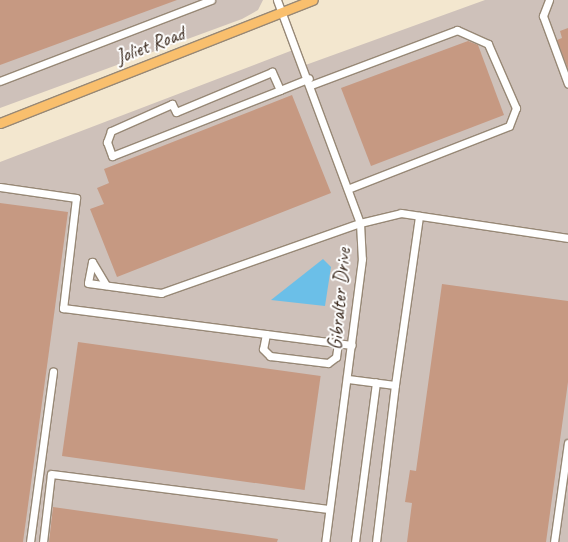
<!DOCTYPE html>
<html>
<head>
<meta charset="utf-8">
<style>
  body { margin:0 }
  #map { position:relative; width:568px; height:542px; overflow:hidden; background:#f3e7cf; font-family:Caveat,sans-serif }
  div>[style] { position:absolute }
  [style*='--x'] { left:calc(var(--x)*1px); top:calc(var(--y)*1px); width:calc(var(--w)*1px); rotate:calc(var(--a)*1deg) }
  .industrial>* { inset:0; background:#cec1ba }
  .water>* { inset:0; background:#6bbfe8 }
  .building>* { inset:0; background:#c69982; transform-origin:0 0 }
  .roads { filter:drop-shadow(1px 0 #978876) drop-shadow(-1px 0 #978876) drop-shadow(0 1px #978876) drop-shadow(0 -1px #978876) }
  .minor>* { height:7px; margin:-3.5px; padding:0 3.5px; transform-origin:3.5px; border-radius:3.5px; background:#fff }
  .major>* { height:9px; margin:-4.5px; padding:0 4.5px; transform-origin:4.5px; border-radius:4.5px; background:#f9bf6d }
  span { translate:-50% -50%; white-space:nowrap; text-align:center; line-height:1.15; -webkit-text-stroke:4px #fff; paint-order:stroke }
  .street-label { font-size:20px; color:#3b2a1e }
</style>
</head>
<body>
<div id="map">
  <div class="industrial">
    <i style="clip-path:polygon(0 0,263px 0,258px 10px,242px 19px,0 108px)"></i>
    <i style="clip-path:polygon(485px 0,568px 0,568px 542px,0 542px,0 162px,293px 50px,300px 67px)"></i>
  </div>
  <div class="water">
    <i style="clip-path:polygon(323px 259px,331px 267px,325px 306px,271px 300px)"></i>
  </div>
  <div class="building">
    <i style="clip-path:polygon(0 0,177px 0,0 65px)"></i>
    <i style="clip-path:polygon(568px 28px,568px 69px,557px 40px,562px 38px,560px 31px)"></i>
    <i style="clip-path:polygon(468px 41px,478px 45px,504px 115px,371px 166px,341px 88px)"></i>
    <i style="clip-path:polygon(292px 95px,331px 193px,117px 277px,90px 209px,104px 204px,97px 188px,109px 183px,104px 169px)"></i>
    <i style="clip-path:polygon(0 203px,68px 212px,23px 542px,0 542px)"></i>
    <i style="clip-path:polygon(442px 284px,568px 301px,568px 382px,546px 542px,407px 542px,412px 503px,405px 502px,410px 470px,416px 471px)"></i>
    <i style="left:78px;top:342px;width:245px;height:115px;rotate:8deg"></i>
    <i style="clip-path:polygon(53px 507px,278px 539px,277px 542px,49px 542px)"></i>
  </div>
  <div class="roads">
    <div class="minor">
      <i style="--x:277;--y:0;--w:238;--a:69.6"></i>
      <i style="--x:360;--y:223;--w:36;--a:87"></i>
      <i style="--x:362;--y:259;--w:285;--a:97.4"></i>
      <i style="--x:549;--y:0;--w:17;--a:111"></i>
      <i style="--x:543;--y:16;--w:72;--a:69.8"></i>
      <i style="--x:0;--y:81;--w:226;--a:-21"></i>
      <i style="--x:311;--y:85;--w:156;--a:-20.6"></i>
      <i style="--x:457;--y:30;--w:34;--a:24"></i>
      <i style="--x:488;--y:44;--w:70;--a:66.4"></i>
      <i style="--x:516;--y:108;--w:19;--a:111"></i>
      <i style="--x:509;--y:126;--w:171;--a:158.7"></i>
      <i style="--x:280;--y:90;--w:20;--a:-114"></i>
      <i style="--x:272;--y:72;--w:104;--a:157.4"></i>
      <i style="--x:176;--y:112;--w:9;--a:-117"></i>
      <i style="--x:172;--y:104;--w:67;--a:156.1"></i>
      <i style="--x:111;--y:131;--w:12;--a:110"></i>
      <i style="--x:107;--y:142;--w:15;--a:70"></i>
      <i style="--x:112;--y:156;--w:180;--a:-21.4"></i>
      <i style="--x:280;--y:90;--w:31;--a:-22"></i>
      <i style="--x:0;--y:187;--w:77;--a:8.2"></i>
      <i style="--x:76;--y:198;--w:111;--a:96.7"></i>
      <i style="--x:63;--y:308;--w:291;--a:7.3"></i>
      <i style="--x:106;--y:285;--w:27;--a:-121"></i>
      <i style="--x:92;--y:262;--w:21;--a:101"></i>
      <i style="--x:88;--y:283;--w:74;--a:7.8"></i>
      <i style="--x:161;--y:293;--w:211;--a:-19.4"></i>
      <i style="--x:360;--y:223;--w:42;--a:-13.7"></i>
      <i style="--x:401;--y:213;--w:169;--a:8.5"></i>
      <i style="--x:266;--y:334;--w:15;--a:101"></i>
      <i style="--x:263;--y:349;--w:10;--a:45"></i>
      <i style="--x:270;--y:356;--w:58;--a:6.9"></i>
      <i style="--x:328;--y:363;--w:10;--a:-37"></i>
      <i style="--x:336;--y:357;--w:14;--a:-82"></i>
      <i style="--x:348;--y:379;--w:47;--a:7.3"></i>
      <i style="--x:395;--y:385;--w:158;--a:96.9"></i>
      <i style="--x:395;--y:385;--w:171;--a:-81.9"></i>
      <i style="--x:30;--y:542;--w:172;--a:-82.3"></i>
      <i style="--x:43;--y:542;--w:68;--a:-83.3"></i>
      <i style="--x:51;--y:474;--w:280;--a:7.2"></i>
      <i style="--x:355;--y:542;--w:161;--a:-82.5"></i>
      <i style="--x:554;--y:542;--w:100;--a:-82"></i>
    </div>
    <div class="major">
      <i style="--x:0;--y:123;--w:336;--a:-21.5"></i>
    </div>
  </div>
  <div class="street-label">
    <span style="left:150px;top:45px;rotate:-21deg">Joliet Road</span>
    <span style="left:339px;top:299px;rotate:-85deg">Gibralter Drive</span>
  </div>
</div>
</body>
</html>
